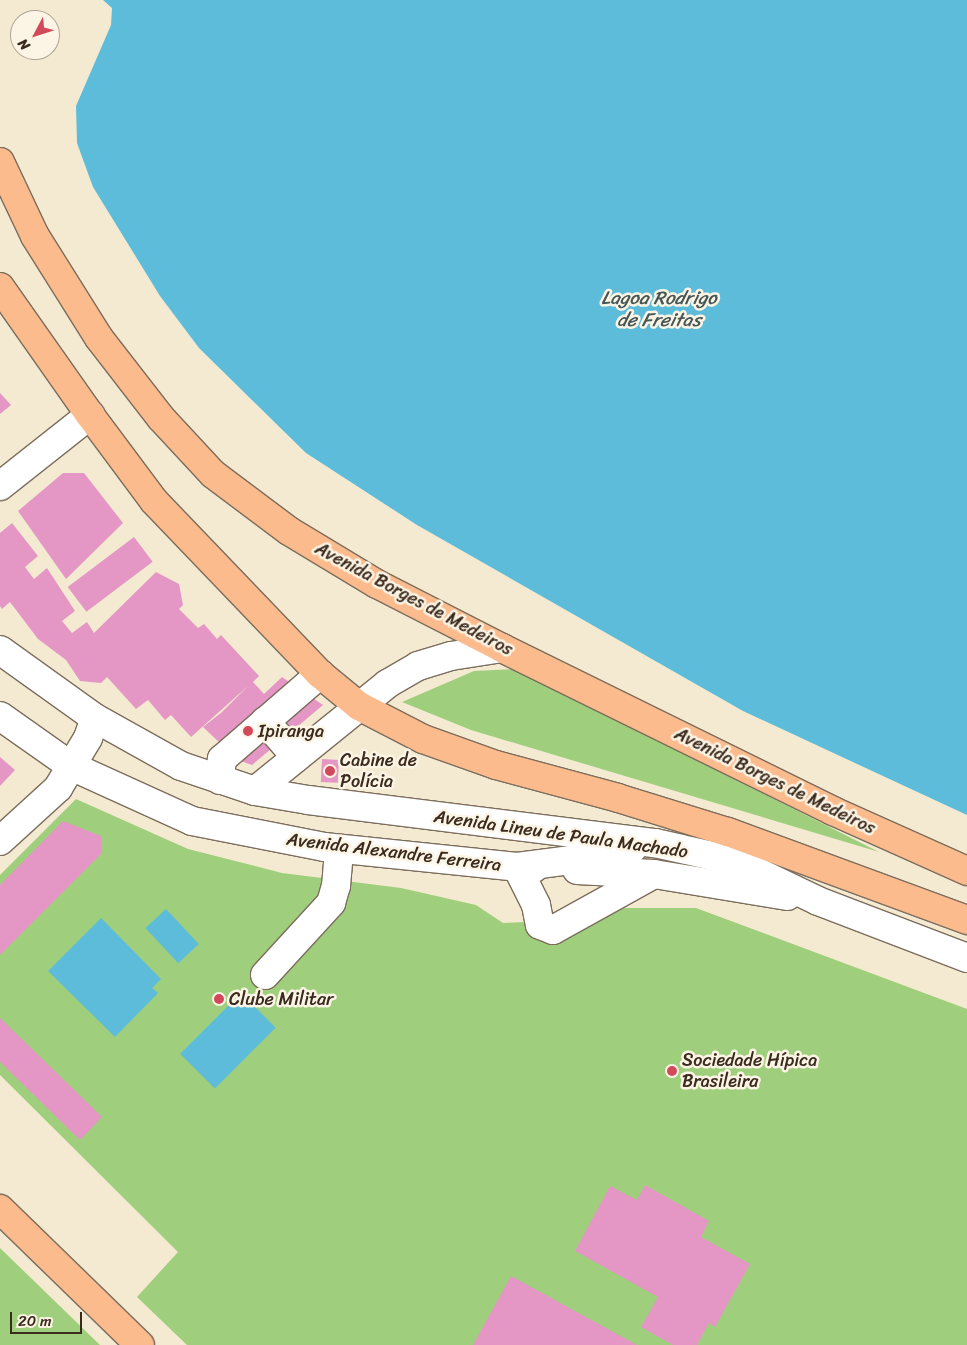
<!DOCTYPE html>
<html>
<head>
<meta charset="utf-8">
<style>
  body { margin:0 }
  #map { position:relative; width:967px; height:1345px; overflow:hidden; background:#f4ead1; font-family:Sriracha,sans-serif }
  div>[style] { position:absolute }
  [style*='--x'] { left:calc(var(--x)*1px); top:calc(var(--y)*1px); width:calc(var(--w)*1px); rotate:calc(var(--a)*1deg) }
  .green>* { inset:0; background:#9fce7c }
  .water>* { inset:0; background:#5cbcda; transform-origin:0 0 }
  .building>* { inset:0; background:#e497c4; transform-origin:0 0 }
  .roads { filter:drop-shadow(1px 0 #7c6d5d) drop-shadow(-1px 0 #7c6d5d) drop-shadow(0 1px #7c6d5d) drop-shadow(0 -1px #7c6d5d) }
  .minor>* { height:28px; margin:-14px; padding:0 14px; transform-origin:14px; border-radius:14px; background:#fff }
  .major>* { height:28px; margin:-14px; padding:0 14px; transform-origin:14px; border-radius:14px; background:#fbbb8d }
  .highway>* { height:28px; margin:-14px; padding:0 14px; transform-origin:14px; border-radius:14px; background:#fbbb8d }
  .dots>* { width:14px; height:14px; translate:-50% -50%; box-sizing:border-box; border:2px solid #fcf5e5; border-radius:50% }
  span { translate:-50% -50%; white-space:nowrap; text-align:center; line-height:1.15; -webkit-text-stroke:5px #fcf5e5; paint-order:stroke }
  .street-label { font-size:18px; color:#3b2a1e }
  .poi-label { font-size:18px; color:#3b2a1e }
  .left { translate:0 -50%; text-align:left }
  .water-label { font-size:19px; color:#455656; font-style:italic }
  .north { position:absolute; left:10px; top:10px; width:50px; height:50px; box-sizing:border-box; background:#fcf5e5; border:1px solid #afa495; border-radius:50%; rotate:230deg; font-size:14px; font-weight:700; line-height:20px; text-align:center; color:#3b2a1e }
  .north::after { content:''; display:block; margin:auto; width:18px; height:22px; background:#d1495b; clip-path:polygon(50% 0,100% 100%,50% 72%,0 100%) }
  .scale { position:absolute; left:10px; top:1312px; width:72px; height:22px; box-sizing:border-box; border:2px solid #3b2a1e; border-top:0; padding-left:6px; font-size:15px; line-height:18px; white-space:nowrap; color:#3b2a1e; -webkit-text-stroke:4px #fcf5e5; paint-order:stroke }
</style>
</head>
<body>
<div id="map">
  <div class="green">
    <i style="clip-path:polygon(516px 669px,879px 852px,471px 730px,402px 702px,474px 671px)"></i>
    <i style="clip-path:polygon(76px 799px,188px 849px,282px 873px,401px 888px,476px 905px,503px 923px,552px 921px,621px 908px,696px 908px,967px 1009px,967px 1345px,187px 1345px,137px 1297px,178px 1252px,0 1075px,0 875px)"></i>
    <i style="clip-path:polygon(0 1248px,100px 1345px,0 1345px)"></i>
  </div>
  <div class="water">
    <i style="clip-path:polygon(103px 0,967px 0,967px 815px,743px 711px,417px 525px,306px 453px,199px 348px,160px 296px,93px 187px,77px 143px,76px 106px,111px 25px,112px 8px)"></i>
    <i style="left:166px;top:909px;width:48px;height:28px;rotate:47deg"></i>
    <i style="clip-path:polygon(101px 918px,161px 979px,152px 988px,158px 993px,115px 1037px,48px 971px)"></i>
    <i style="left:241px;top:993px;width:49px;height:86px;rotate:45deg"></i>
  </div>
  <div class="building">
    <i style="clip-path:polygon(0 393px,11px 405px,0 414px)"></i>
    <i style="clip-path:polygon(63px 473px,84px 473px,123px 523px,66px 579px,18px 511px)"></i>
    <i style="clip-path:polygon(12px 523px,38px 556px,25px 567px,34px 579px,47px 568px,75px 611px,62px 621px,72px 633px,87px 622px,94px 633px,156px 572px,179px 584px,183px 605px,179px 609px,198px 628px,204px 624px,217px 639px,221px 635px,259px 676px,253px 682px,264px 694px,282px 677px,323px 705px,252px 765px,238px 760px,203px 727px,222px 712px,248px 686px,191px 737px,171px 715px,165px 720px,148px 700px,136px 709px,107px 677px,101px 683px,80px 681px,66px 660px,38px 639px,10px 602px,2px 609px,0 606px,0 533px)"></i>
    <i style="left:134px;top:537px;width:31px;height:83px;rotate:53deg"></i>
    <i style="clip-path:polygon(0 757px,15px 770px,0 786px)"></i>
    <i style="left:322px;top:759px;width:17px;height:23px;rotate:3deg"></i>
    <i style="clip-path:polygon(63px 821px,101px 836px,102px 853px,0 955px,0 885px)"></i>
    <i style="clip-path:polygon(0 1018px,102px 1117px,80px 1140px,0 1062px)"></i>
    <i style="clip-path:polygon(645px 1185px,709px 1221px,701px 1237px,750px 1264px,715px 1327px,709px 1323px,697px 1345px,673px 1345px,641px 1327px,658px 1297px,575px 1251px,610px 1186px,637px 1200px)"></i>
    <i style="clip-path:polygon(511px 1276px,637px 1345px,473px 1345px)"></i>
  </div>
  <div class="roads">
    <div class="minor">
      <i style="--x:0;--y:486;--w:115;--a:-38.3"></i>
      <i style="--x:0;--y:650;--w:117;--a:35.6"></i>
      <i style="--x:95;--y:718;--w:98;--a:29.2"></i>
      <i style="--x:181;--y:766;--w:78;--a:18.7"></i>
      <i style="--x:255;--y:791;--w:54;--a:9.6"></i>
      <i style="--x:308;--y:800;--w:350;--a:7.1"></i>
      <i style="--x:655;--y:843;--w:82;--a:12.7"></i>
      <i style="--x:735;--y:861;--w:92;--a:25.7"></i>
      <i style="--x:818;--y:901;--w:160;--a:20.9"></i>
      <i style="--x:0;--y:716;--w:87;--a:35.2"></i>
      <i style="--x:71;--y:766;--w:133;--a:24.4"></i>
      <i style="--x:192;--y:821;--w:135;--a:11.1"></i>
      <i style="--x:324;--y:847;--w:194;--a:5.9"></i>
      <i style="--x:517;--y:867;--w:63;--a:-7.4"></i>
      <i style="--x:579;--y:859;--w:55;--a:-11.5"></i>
      <i style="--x:265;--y:721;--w:48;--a:49.3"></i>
      <i style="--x:220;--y:780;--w:21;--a:-85"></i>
      <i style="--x:222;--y:759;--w:130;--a:-40.9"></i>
      <i style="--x:255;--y:791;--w:170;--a:-39"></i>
      <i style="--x:387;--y:684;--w:36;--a:-30"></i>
      <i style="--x:418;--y:666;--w:34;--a:-17"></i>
      <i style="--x:451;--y:656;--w:52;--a:-8.9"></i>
      <i style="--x:0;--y:841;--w:79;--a:-42.4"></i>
      <i style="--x:58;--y:788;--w:58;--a:-59"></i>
      <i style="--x:88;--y:738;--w:21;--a:-71"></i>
      <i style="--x:534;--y:868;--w:17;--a:-177"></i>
      <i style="--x:517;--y:867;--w:42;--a:63.4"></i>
      <i style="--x:536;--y:905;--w:20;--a:79"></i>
      <i style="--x:540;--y:925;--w:14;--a:21"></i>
      <i style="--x:553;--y:930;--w:115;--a:-29"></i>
      <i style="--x:577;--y:870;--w:77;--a:3"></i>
      <i style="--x:654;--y:874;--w:135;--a:9.4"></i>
      <i style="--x:265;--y:975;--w:98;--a:-47.5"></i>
      <i style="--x:331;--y:903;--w:18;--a:-74"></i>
      <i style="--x:336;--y:886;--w:37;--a:-85"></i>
    </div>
    <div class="major">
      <i style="--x:0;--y:1209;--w:195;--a:44.2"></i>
    </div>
    <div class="highway">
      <i style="--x:0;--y:162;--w:82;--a:64.7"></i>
      <i style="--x:35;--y:236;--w:120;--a:57.9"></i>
      <i style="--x:99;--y:338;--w:101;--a:52.2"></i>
      <i style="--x:161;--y:418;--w:76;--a:47.1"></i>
      <i style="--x:213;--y:474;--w:95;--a:36.9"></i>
      <i style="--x:289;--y:531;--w:103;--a:31.1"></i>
      <i style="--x:377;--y:584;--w:140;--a:27.1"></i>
      <i style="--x:502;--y:648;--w:369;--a:26.2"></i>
      <i style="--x:833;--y:811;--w:147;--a:24.1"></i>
      <i style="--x:0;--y:287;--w:156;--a:54.9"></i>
      <i style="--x:90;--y:415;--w:107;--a:53.3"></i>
      <i style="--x:154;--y:501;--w:240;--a:46.2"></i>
      <i style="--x:320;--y:674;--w:50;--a:39.4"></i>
      <i style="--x:359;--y:706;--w:72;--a:27.3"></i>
      <i style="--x:423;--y:739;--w:77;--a:19.6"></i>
      <i style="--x:496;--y:765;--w:126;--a:15.1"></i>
      <i style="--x:618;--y:798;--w:115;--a:17.2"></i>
      <i style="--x:728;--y:832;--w:255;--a:20.2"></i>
    </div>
  </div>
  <div class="dots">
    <i style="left:248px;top:731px;background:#d1495b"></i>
    <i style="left:330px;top:771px;background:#d1495b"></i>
    <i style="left:219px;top:999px;background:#d1495b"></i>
    <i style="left:672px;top:1071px;background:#d1495b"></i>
  </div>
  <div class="street-label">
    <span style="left:414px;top:599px;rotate:28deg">Avenida Borges de Medeiros</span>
    <span style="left:775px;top:781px;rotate:26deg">Avenida Borges de Medeiros</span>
    <span style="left:561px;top:834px;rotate:8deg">Avenida Lineu de Paula Machado</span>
    <span style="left:394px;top:852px;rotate:7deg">Avenida Alexandre Ferreira</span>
  </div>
  <div class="poi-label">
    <span class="left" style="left:258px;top:731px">Ipiranga</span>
    <span class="left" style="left:340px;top:771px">Cabine de<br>Polícia</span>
    <span class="left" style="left:229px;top:999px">Clube Militar</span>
    <span class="left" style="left:682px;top:1071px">Sociedade Hípica<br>Brasileira</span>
  </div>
  <div class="water-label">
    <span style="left:659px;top:309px">Lagoa Rodrigo<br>de Freitas</span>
  </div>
  <div class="north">N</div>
  <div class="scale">20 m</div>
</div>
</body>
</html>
